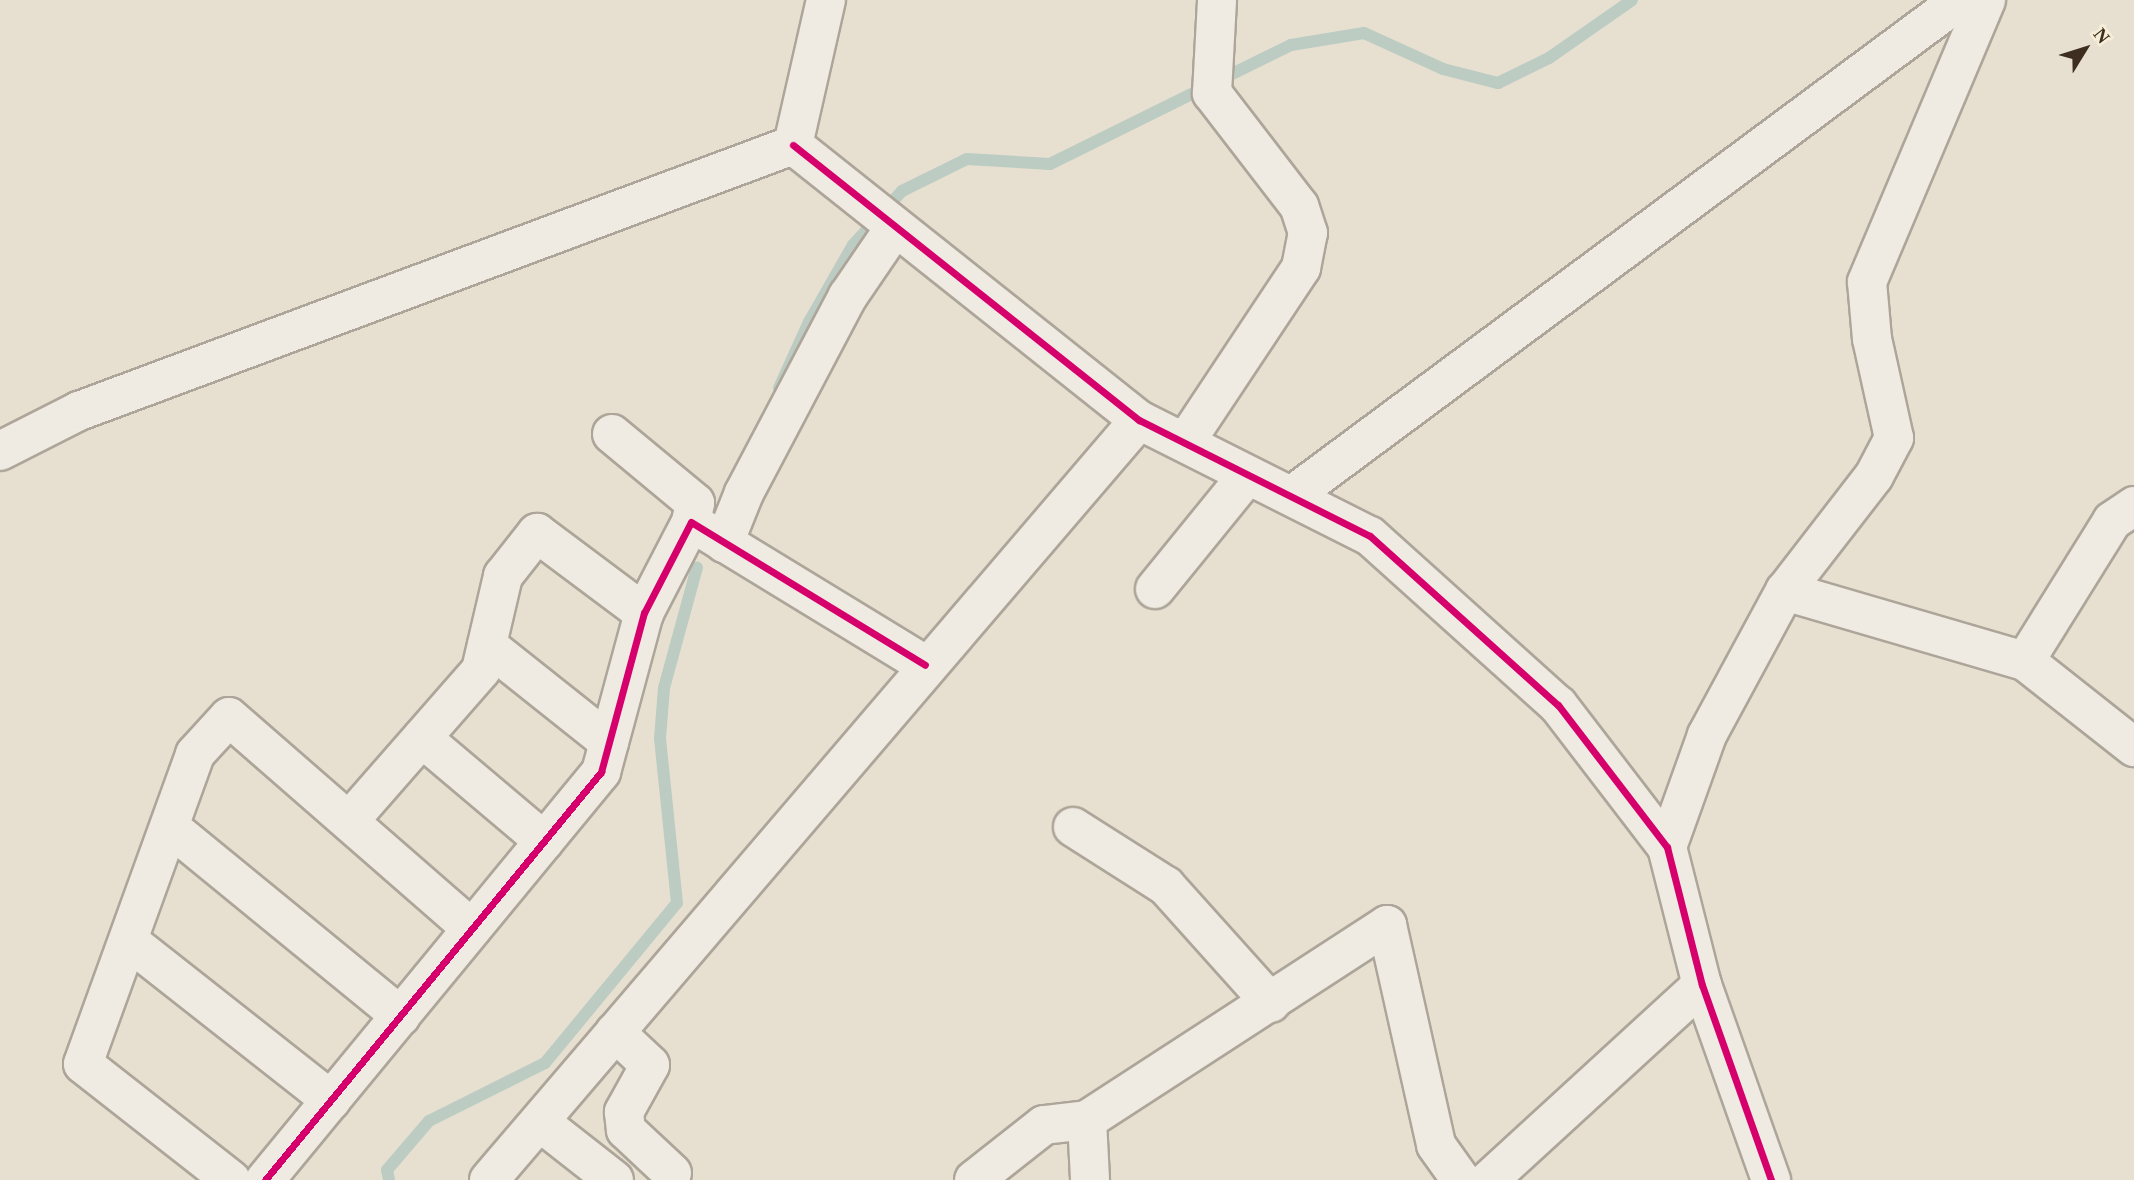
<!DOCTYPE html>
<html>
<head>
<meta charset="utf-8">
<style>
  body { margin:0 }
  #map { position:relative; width:2134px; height:1180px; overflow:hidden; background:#e7e0d1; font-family:"Times New Roman",serif }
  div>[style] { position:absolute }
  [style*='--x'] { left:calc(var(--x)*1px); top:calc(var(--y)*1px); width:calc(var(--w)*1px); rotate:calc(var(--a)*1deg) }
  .stream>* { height:12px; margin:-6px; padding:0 6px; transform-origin:6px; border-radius:6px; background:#bcccc2 }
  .roads { filter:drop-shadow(2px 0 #ada599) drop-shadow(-2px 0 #ada599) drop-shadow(0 2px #ada599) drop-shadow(0 -2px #ada599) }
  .minor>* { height:38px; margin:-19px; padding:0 19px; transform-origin:19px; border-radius:19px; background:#efebe3 }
  .cycleway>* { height:7px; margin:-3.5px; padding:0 3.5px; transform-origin:3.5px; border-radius:3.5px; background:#d6006c }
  span { translate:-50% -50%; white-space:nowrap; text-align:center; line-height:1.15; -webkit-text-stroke:5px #f7eed8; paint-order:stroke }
  .north { position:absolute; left:2050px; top:14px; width:70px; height:70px; -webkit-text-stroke:5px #f7eed8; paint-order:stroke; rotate:52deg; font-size:19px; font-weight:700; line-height:28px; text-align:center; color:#3d2e20 }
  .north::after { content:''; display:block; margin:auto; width:24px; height:32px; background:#3d2e20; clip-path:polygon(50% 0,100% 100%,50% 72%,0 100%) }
</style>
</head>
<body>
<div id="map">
  <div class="stream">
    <i style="--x:779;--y:388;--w:72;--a:-65.6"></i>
    <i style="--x:809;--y:322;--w:89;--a:-60.3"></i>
    <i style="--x:853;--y:245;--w:73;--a:-47.8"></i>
    <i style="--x:902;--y:191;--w:72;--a:-26.2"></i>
    <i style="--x:967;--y:159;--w:83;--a:3.4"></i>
    <i style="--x:1050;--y:164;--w:269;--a:-26.3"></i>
    <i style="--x:1291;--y:45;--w:74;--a:-9.3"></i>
    <i style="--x:1364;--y:33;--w:87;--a:24.5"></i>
    <i style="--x:1443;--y:69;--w:57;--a:14.3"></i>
    <i style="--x:1498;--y:83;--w:57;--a:-26.1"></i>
    <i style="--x:1549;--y:58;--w:101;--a:-34.9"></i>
    <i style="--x:389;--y:1180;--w:10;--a:-101"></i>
    <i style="--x:387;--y:1170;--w:65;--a:-49.4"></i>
    <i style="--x:429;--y:1121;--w:130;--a:-26.6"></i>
    <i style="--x:545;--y:1063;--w:207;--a:-50.5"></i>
    <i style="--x:677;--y:903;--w:166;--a:-95.9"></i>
    <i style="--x:660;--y:738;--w:50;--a:-85.4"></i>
    <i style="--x:664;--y:688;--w:125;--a:-74.7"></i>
  </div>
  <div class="roads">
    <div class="minor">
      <i style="--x:793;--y:145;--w:442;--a:38.5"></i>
      <i style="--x:1139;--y:420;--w:258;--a:26.7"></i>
      <i style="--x:1370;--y:536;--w:253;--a:42"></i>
      <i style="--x:1558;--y:705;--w:179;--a:52.5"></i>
      <i style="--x:1667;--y:847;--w:142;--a:75.8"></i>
      <i style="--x:1702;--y:985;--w:207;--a:70.5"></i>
      <i style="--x:793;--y:145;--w:149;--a:-77.2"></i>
      <i style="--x:612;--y:434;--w:108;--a:39.7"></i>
      <i style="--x:695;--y:503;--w:19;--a:102"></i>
      <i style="--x:1186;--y:441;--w:208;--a:-56.4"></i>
      <i style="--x:1301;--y:268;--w:36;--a:-79"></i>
      <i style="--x:1308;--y:233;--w:28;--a:-108"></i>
      <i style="--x:1299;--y:206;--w:143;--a:-127.6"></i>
      <i style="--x:1212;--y:93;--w:93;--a:-86.9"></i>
      <i style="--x:0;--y:451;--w:89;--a:-26.9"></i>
      <i style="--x:79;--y:411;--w:762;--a:-20.43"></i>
      <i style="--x:1294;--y:494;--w:829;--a:-36.57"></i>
      <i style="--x:724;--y:543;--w:54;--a:-68.2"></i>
      <i style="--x:744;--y:493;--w:223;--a:-62.2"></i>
      <i style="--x:848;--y:296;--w:83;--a:-55.7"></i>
      <i style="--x:1155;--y:589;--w:144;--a:-50.9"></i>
      <i style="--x:1785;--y:591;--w:250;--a:16.3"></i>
      <i style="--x:2025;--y:661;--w:165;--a:-58.1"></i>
      <i style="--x:2112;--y:521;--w:27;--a:-34"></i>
      <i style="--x:487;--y:645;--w:156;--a:38.5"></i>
      <i style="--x:2025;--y:661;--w:139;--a:38.3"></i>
      <i style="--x:422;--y:738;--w:160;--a:40.2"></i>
      <i style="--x:349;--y:821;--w:201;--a:-48.8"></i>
      <i style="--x:481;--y:670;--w:97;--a:-76.8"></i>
      <i style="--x:503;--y:576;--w:55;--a:-51.7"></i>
      <i style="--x:537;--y:533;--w:134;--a:36.8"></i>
      <i style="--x:1073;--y:827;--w:110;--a:32.4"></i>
      <i style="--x:1166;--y:886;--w:157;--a:48.1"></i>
      <i style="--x:171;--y:828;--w:297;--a:39.3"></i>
      <i style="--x:1667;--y:847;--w:119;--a:-70.3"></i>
      <i style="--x:1707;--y:735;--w:164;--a:-61.6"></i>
      <i style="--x:1785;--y:591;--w:145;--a:-52.3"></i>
      <i style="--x:1874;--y:476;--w:43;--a:-62.2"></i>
      <i style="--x:1894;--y:438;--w:101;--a:-102.5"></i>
      <i style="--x:1872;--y:339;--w:57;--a:-95"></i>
      <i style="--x:1867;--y:282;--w:306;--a:-67.1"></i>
      <i style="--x:130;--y:942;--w:256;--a:38.2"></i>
      <i style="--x:615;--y:1032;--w:48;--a:43.3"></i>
      <i style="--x:650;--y:1065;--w:54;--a:119"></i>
      <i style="--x:624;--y:1112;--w:18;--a:84"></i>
      <i style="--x:626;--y:1130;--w:63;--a:43.1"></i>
      <i style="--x:1087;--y:1120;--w:60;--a:87.1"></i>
      <i style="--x:540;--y:1122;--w:94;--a:38.1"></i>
      <i style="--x:231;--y:1180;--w:188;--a:-141.9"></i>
      <i style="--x:83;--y:1064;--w:330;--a:-70.1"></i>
      <i style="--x:195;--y:754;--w:50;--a:-47.4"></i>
      <i style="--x:229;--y:717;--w:322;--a:41.1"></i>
      <i style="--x:265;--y:1180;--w:529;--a:-50.53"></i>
      <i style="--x:601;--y:772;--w:165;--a:-74.9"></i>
      <i style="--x:644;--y:613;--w:102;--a:-62.7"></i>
      <i style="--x:691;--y:522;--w:274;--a:31.4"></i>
      <i style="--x:489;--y:1180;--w:1000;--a:-49.46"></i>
      <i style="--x:974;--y:1180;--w:89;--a:-38.2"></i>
      <i style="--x:1044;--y:1125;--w:43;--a:-6.6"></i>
      <i style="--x:1087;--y:1120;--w:358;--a:-33"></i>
      <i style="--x:1387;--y:925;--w:225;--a:77.4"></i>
      <i style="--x:1436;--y:1145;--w:43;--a:54.5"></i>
      <i style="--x:1489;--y:1180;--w:289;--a:-42.5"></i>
    </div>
  </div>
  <div class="cycleway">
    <i style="--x:793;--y:145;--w:442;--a:38.5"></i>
    <i style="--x:1139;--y:420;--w:258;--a:26.7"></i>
    <i style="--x:1370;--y:536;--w:253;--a:42"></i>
    <i style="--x:1558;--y:705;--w:179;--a:52.5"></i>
    <i style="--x:1667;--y:847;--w:142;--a:75.8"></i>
    <i style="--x:1702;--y:985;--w:207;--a:70.5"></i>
    <i style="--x:265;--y:1180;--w:529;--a:-50.53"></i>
    <i style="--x:601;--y:772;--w:165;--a:-74.9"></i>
    <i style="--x:644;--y:613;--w:102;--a:-62.7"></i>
    <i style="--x:691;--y:522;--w:274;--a:31.4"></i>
  </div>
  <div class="north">N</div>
</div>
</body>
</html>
